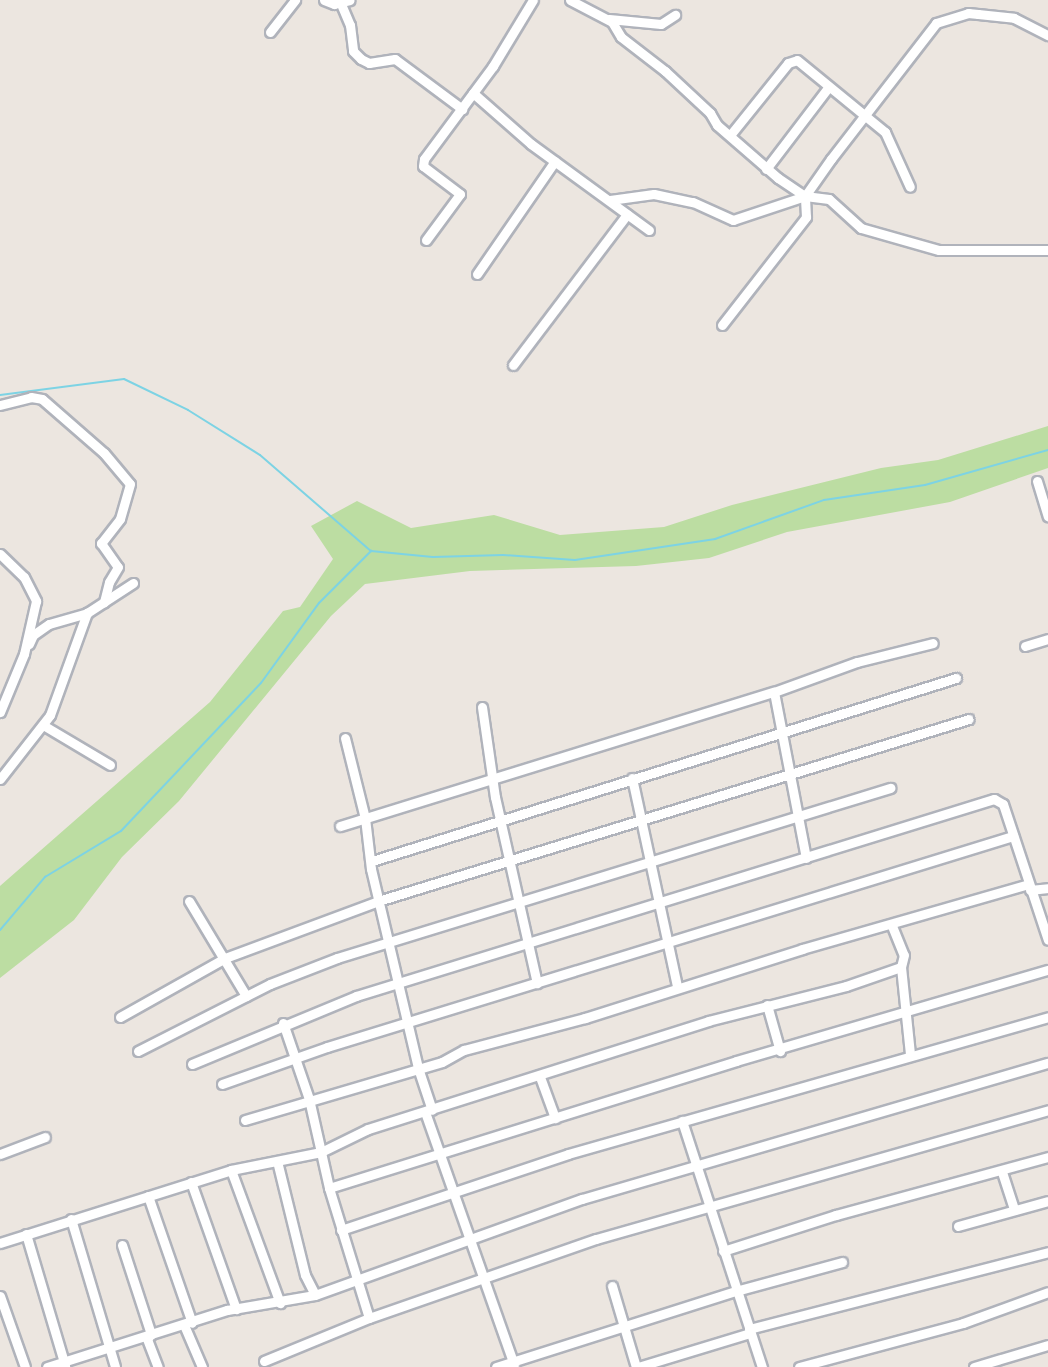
<!DOCTYPE html>
<html>
<head>
<meta charset="utf-8">
<style>
  body { margin:0 }
  #map { position:relative; width:1048px; height:1367px; overflow:hidden; background:#ece6e0; font-family:"Source Sans 3",sans-serif }
  div>[style] { position:absolute }
  [style*='--x'] { left:calc(var(--x)*1px); top:calc(var(--y)*1px); width:calc(var(--w)*1px); rotate:calc(var(--a)*1deg) }
  .green>* { inset:0; background:#bcdda2 }
  .stream>* { height:2px; margin:-1px; padding:0 1px; transform-origin:1px; border-radius:1px; background:#7dd3e4 }
  .roads { filter:drop-shadow(2px 0 #b0b3bb) drop-shadow(-2px 0 #b0b3bb) drop-shadow(0 2px #b0b3bb) drop-shadow(0 -2px #b0b3bb) }
  .minor>* { height:9px; margin:-4.5px; padding:0 4.5px; transform-origin:4.5px; border-radius:4.5px; background:#fff }
  span { translate:-50% -50%; white-space:nowrap; text-align:center; line-height:1.15; -webkit-text-stroke:4.5px #fff; paint-order:stroke }
</style>
</head>
<body>
<div id="map">
  <div class="green">
    <i style="clip-path:polygon(1048px 426px,1048px 468px,950px 502px,787px 532px,709px 558px,636px 566px,470px 571px,365px 584px,331px 616px,179px 801px,122px 857px,74px 920px,0 978px,0 886px,210px 702px,283px 611px,300px 607px,333px 559px,311px 526px,357px 501px,411px 528px,494px 515px,560px 535px,664px 527px,732px 505px,881px 468px,938px 460px)"></i>
  </div>
  <div class="stream">
    <i style="--x:0;--y:395;--w:125;--a:-7.4"></i>
    <i style="--x:124;--y:379;--w:71;--a:25.8"></i>
    <i style="--x:188;--y:410;--w:85;--a:32"></i>
    <i style="--x:260;--y:455;--w:147;--a:40.9"></i>
    <i style="--x:0;--y:930;--w:70;--a:-49.7"></i>
    <i style="--x:45;--y:877;--w:89;--a:-31.2"></i>
    <i style="--x:121;--y:831;--w:204;--a:-46.6"></i>
    <i style="--x:261;--y:683;--w:99;--a:-54.1"></i>
    <i style="--x:319;--y:603;--w:74;--a:-45"></i>
    <i style="--x:371;--y:551;--w:62;--a:5.5"></i>
    <i style="--x:433;--y:557;--w:70;--a:-1.6"></i>
    <i style="--x:503;--y:555;--w:72;--a:4"></i>
    <i style="--x:575;--y:560;--w:142;--a:-8.5"></i>
    <i style="--x:715;--y:539;--w:116;--a:-19.7"></i>
    <i style="--x:824;--y:500;--w:102;--a:-8.4"></i>
    <i style="--x:925;--y:485;--w:128;--a:-15.9"></i>
  </div>
  <div class="roads">
    <div class="minor">
      <i style="--x:324;--y:0;--w:11;--a:22"></i>
      <i style="--x:334;--y:4;--w:16;--a:-14"></i>
      <i style="--x:570;--y:0;--w:47;--a:27.6"></i>
      <i style="--x:612;--y:22;--w:17;--a:59"></i>
      <i style="--x:621;--y:37;--w:56;--a:37.7"></i>
      <i style="--x:665;--y:71;--w:62;--a:43"></i>
      <i style="--x:710;--y:113;--w:14;--a:60"></i>
      <i style="--x:717;--y:125;--w:81;--a:41"></i>
      <i style="--x:778;--y:178;--w:32;--a:34"></i>
      <i style="--x:805;--y:196;--w:24;--a:7"></i>
      <i style="--x:829;--y:199;--w:43;--a:42.2"></i>
      <i style="--x:861;--y:228;--w:81;--a:15.8"></i>
      <i style="--x:939;--y:250;--w:109;--a:0"></i>
      <i style="--x:341;--y:4;--w:23;--a:67"></i>
      <i style="--x:350;--y:25;--w:26;--a:83"></i>
      <i style="--x:353;--y:51;--w:11;--a:45"></i>
      <i style="--x:361;--y:59;--w:9;--a:27"></i>
      <i style="--x:369;--y:63;--w:26;--a:-9"></i>
      <i style="--x:395;--y:59;--w:84;--a:36.7"></i>
      <i style="--x:609;--y:19;--w:52;--a:5.5"></i>
      <i style="--x:661;--y:24;--w:17;--a:-33"></i>
      <i style="--x:270;--y:32;--w:41;--a:-52"></i>
      <i style="--x:473;--y:93;--w:77;--a:41.3"></i>
      <i style="--x:531;--y:144;--w:146;--a:36.1"></i>
      <i style="--x:731;--y:134;--w:91;--a:-51.2"></i>
      <i style="--x:788;--y:63;--w:9;--a:-18"></i>
      <i style="--x:797;--y:60;--w:114;--a:39.3"></i>
      <i style="--x:885;--y:132;--w:60;--a:65.6"></i>
      <i style="--x:766;--y:169;--w:101;--a:-52.7"></i>
      <i style="--x:610;--y:200;--w:44;--a:-7.8"></i>
      <i style="--x:654;--y:194;--w:40;--a:12"></i>
      <i style="--x:693;--y:202;--w:44;--a:24.2"></i>
      <i style="--x:733;--y:220;--w:76;--a:-18.4"></i>
      <i style="--x:426;--y:240;--w:57;--a:-53.5"></i>
      <i style="--x:460;--y:194;--w:46;--a:-142.9"></i>
      <i style="--x:423;--y:166;--w:7;--a:-82"></i>
      <i style="--x:424;--y:159;--w:116;--a:-53.4"></i>
      <i style="--x:493;--y:66;--w:77;--a:-58.8"></i>
      <i style="--x:477;--y:274;--w:137;--a:-55.4"></i>
      <i style="--x:722;--y:325;--w:137;--a:-52.1"></i>
      <i style="--x:806;--y:217;--w:21;--a:-93"></i>
      <i style="--x:805;--y:196;--w:45;--a:-54.9"></i>
      <i style="--x:831;--y:159;--w:172;--a:-52.3"></i>
      <i style="--x:936;--y:23;--w:34;--a:-17"></i>
      <i style="--x:968;--y:13;--w:10;--a:6"></i>
      <i style="--x:978;--y:14;--w:36;--a:6"></i>
      <i style="--x:1014;--y:18;--w:38;--a:27"></i>
      <i style="--x:513;--y:365;--w:189;--a:-52.9"></i>
      <i style="--x:0;--y:405;--w:32;--a:-14"></i>
      <i style="--x:31;--y:397;--w:11;--a:10"></i>
      <i style="--x:42;--y:399;--w:82;--a:41.1"></i>
      <i style="--x:104;--y:453;--w:40;--a:50"></i>
      <i style="--x:130;--y:484;--w:36;--a:106"></i>
      <i style="--x:120;--y:519;--w:31;--a:128"></i>
      <i style="--x:101;--y:543;--w:29;--a:55"></i>
      <i style="--x:118;--y:567;--w:17;--a:121"></i>
      <i style="--x:109;--y:582;--w:21;--a:104"></i>
      <i style="--x:1037;--y:481;--w:37;--a:73"></i>
      <i style="--x:0;--y:554;--w:33;--a:44"></i>
      <i style="--x:24;--y:577;--w:27;--a:63"></i>
      <i style="--x:36;--y:601;--w:54;--a:102.8"></i>
      <i style="--x:24;--y:654;--w:63;--a:112.5"></i>
      <i style="--x:29;--y:644;--w:10;--a:-66"></i>
      <i style="--x:33;--y:635;--w:19;--a:-35"></i>
      <i style="--x:49;--y:624;--w:40;--a:-16"></i>
      <i style="--x:87;--y:613;--w:55;--a:-33.1"></i>
      <i style="--x:1025;--y:646;--w:24;--a:-17"></i>
      <i style="--x:774;--y:692;--w:169;--a:79.1"></i>
      <i style="--x:482;--y:707;--w:91;--a:81.8"></i>
      <i style="--x:495;--y:797;--w:191;--a:77.3"></i>
      <i style="--x:43;--y:725;--w:78;--a:30.8"></i>
      <i style="--x:345;--y:738;--w:82;--a:76"></i>
      <i style="--x:365;--y:818;--w:51;--a:83.3"></i>
      <i style="--x:371;--y:869;--w:204;--a:76.7"></i>
      <i style="--x:418;--y:1068;--w:44;--a:71.6"></i>
      <i style="--x:632;--y:778;--w:214;--a:77.8"></i>
      <i style="--x:0;--y:779;--w:81;--a:-52"></i>
      <i style="--x:50;--y:715;--w:109;--a:-70.1"></i>
      <i style="--x:340;--y:826;--w:454;--a:-17.2"></i>
      <i style="--x:774;--y:692;--w:88;--a:-19.9"></i>
      <i style="--x:857;--y:662;--w:78;--a:-14"></i>
      <i style="--x:372;--y:861;--w:612;--a:-17.4"></i>
      <i style="--x:1030;--y:890;--w:18;--a:-6"></i>
      <i style="--x:189;--y:901;--w:111;--a:59"></i>
      <i style="--x:892;--y:926;--w:31;--a:68"></i>
      <i style="--x:904;--y:955;--w:12;--a:104"></i>
      <i style="--x:901;--y:967;--w:87;--a:84.1"></i>
      <i style="--x:767;--y:1005;--w:48;--a:74.2"></i>
      <i style="--x:120;--y:1017;--w:120;--a:-29.3"></i>
      <i style="--x:225;--y:958;--w:163;--a:-20.4"></i>
      <i style="--x:378;--y:901;--w:618;--a:-17.12"></i>
      <i style="--x:283;--y:1023;--w:80;--a:71.1"></i>
      <i style="--x:309;--y:1099;--w:91;--a:77.3"></i>
      <i style="--x:329;--y:1188;--w:136;--a:72.9"></i>
      <i style="--x:138;--y:1051;--w:148;--a:-26.9"></i>
      <i style="--x:270;--y:984;--w:72;--a:-21.2"></i>
      <i style="--x:337;--y:958;--w:579;--a:-17.09"></i>
      <i style="--x:192;--y:1064;--w:178;--a:-22.5"></i>
      <i style="--x:356;--y:996;--w:668;--a:-17.16"></i>
      <i style="--x:994;--y:799;--w:10;--a:29"></i>
      <i style="--x:1003;--y:804;--w:143;--a:71.7"></i>
      <i style="--x:540;--y:1077;--w:44;--a:69.9"></i>
      <i style="--x:222;--y:1084;--w:111;--a:-19.4"></i>
      <i style="--x:327;--y:1047;--w:718;--a:-17.1"></i>
      <i style="--x:425;--y:1112;--w:268;--a:70.6"></i>
      <i style="--x:245;--y:1120;--w:205;--a:-16.4"></i>
      <i style="--x:442;--y:1062;--w:25;--a:-29"></i>
      <i style="--x:464;--y:1050;--w:125;--a:-14.8"></i>
      <i style="--x:585;--y:1018;--w:228;--a:-17.6"></i>
      <i style="--x:802;--y:949;--w:235;--a:-16"></i>
      <i style="--x:682;--y:1121;--w:259;--a:72"></i>
      <i style="--x:0;--y:1154;--w:48;--a:-20.7"></i>
      <i style="--x:277;--y:1161;--w:117;--a:76.2"></i>
      <i style="--x:305;--y:1275;--w:22;--a:63"></i>
      <i style="--x:231;--y:1170;--w:142;--a:69.8"></i>
      <i style="--x:1002;--y:1172;--w:40;--a:72"></i>
      <i style="--x:191;--y:1182;--w:135;--a:70.5"></i>
      <i style="--x:329;--y:1188;--w:426;--a:-17.3"></i>
      <i style="--x:736;--y:1061;--w:325;--a:-16.3"></i>
      <i style="--x:148;--y:1196;--w:134;--a:70.9"></i>
      <i style="--x:71;--y:1219;--w:154;--a:73.4"></i>
      <i style="--x:958;--y:1226;--w:93;--a:-15.5"></i>
      <i style="--x:341;--y:1230;--w:239;--a:-18.5"></i>
      <i style="--x:568;--y:1154;--w:499;--a:-15.9"></i>
      <i style="--x:26;--y:1234;--w:138;--a:73.5"></i>
      <i style="--x:0;--y:1243;--w:242;--a:-17.5"></i>
      <i style="--x:231;--y:1170;--w:92;--a:-11.3"></i>
      <i style="--x:321;--y:1152;--w:52;--a:-26.1"></i>
      <i style="--x:368;--y:1129;--w:357;--a:-17.6"></i>
      <i style="--x:708;--y:1021;--w:142;--a:-14.2"></i>
      <i style="--x:846;--y:986;--w:58;--a:-19.1"></i>
      <i style="--x:122;--y:1245;--w:94;--a:72"></i>
      <i style="--x:151;--y:1334;--w:6;--a:129"></i>
      <i style="--x:147;--y:1339;--w:30;--a:69"></i>
      <i style="--x:723;--y:1251;--w:119;--a:-17.7"></i>
      <i style="--x:836;--y:1215;--w:220;--a:-15.3"></i>
      <i style="--x:612;--y:1286;--w:84;--a:73.5"></i>
      <i style="--x:0;--y:1296;--w:75;--a:70.6"></i>
      <i style="--x:184;--y:1325;--w:46;--a:66.8"></i>
      <i style="--x:749;--y:1329;--w:309;--a:-14.4"></i>
      <i style="--x:264;--y:1361;--w:113;--a:-22.3"></i>
      <i style="--x:369;--y:1318;--w:240;--a:-19.2"></i>
      <i style="--x:596;--y:1239;--w:470;--a:-15.9"></i>
      <i style="--x:47;--y:1367;--w:189;--a:-17.6"></i>
      <i style="--x:227;--y:1310;--w:89;--a:-9.7"></i>
      <i style="--x:315;--y:1295;--w:284;--a:-19.8"></i>
      <i style="--x:582;--y:1199;--w:485;--a:-16.3"></i>
      <i style="--x:496;--y:1367;--w:252;--a:-17.6"></i>
      <i style="--x:736;--y:1291;--w:110;--a:-15.3"></i>
      <i style="--x:638;--y:1367;--w:117;--a:-16.9"></i>
      <i style="--x:799;--y:1367;--w:170;--a:-15"></i>
      <i style="--x:963;--y:1323;--w:90;--a:-20"></i>
      <i style="--x:974;--y:1367;--w:77;--a:-16.6"></i>
    </div>
  </div>
</div>
</body>
</html>
